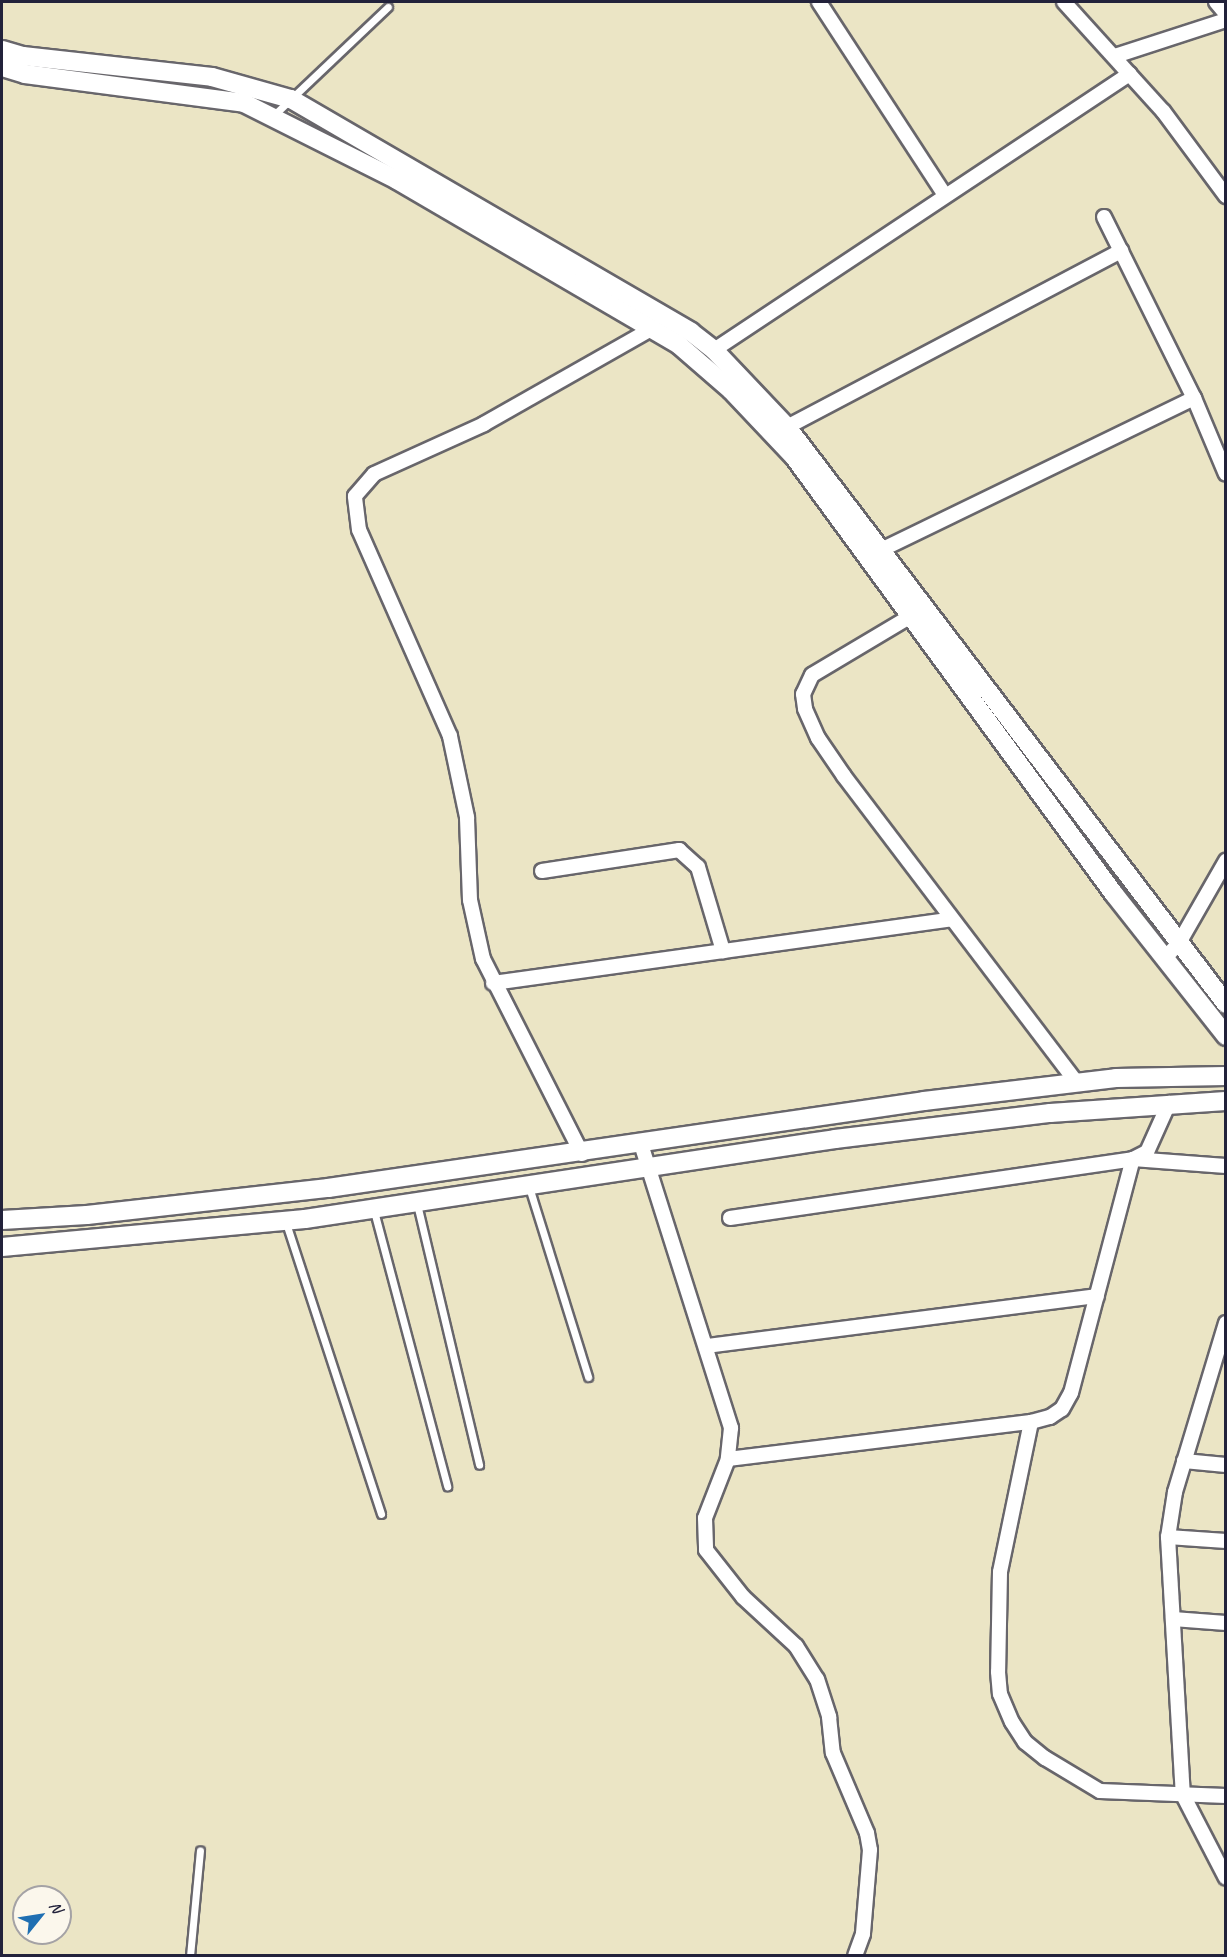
<!DOCTYPE html>
<html>
<head>
<meta charset="utf-8">
<style>
  body { margin:0 }
  #map { position:relative; width:1227px; height:1957px; overflow:hidden; background:#ebe5c5; font-family:Caveat,sans-serif }
  div>[style] { position:absolute }
  [style*='--x'] { left:calc(var(--x)*1px); top:calc(var(--y)*1px); width:calc(var(--w)*1px); rotate:calc(var(--a)*1deg) }
  .roads { filter:drop-shadow(2px 0 #68666b) drop-shadow(-2px 0 #68666b) drop-shadow(0 2px #68666b) drop-shadow(0 -2px #68666b) }
  .service>* { height:7px; margin:-3.5px; padding:0 3.5px; transform-origin:3.5px; border-radius:3.5px; background:#fff }
  .minor>* { height:14px; margin:-7px; padding:0 7px; transform-origin:7px; border-radius:7px; background:#fff }
  .tertiary>* { height:18px; margin:-9px; padding:0 9px; transform-origin:9px; border-radius:9px; background:#fff }
  span { translate:-50% -50%; white-space:nowrap; text-align:center; line-height:1.15; -webkit-text-stroke:4.5px #fbf7ec; paint-order:stroke }
  .frame { position:absolute; inset:0; border:3px solid #22223b; pointer-events:none }
  .north { position:absolute; left:12px; top:1885px; width:60px; height:60px; box-sizing:border-box; background:#fbf7ec; border:2px solid #a4a2a5; border-radius:50%; rotate:60deg; font-size:16px; font-weight:700; line-height:24px; text-align:center; color:#22223b }
  .north::after { content:''; display:block; margin:auto; width:21px; height:27px; background:#1f6fb2; clip-path:polygon(50% 0,100% 100%,50% 72%,0 100%) }
</style>
</head>
<body>
<div id="map">
  <div class="roads">
    <div class="service">
      <i style="--x:274;--y:115;--w:157;--a:-43.5"></i>
      <i style="--x:529;--y:1187;--w:199;--a:72.7"></i>
      <i style="--x:417;--y:1204;--w:268;--a:76.6"></i>
      <i style="--x:374;--y:1211;--w:285;--a:75.1"></i>
      <i style="--x:286;--y:1223;--w:306;--a:71.9"></i>
      <i style="--x:190;--y:1956;--w:106;--a:-84.6"></i>
    </div>
    <div class="minor">
      <i style="--x:819;--y:2;--w:230;--a:56.9"></i>
      <i style="--x:1064;--y:2;--w:147;--a:47.8"></i>
      <i style="--x:1163;--y:111;--w:106;--a:53.5"></i>
      <i style="--x:1216;--y:2;--w:16;--a:50"></i>
      <i style="--x:1115;--y:56;--w:117;--a:-18"></i>
      <i style="--x:1104;--y:217;--w:202;--a:63.6"></i>
      <i style="--x:1194;--y:398;--w:82;--a:67.2"></i>
      <i style="--x:714;--y:350;--w:499;--a:-33.6"></i>
      <i style="--x:787;--y:427;--w:378;--a:-27.8"></i>
      <i style="--x:881;--y:550;--w:348;--a:-25.9"></i>
      <i style="--x:911;--y:616;--w:115;--a:149.2"></i>
      <i style="--x:812;--y:675;--w:21;--a:115"></i>
      <i style="--x:803;--y:694;--w:15;--a:82"></i>
      <i style="--x:805;--y:709;--w:32;--a:66"></i>
      <i style="--x:818;--y:738;--w:46;--a:55.6"></i>
      <i style="--x:844;--y:776;--w:385;--a:52.8"></i>
      <i style="--x:542;--y:871;--w:139;--a:-8.7"></i>
      <i style="--x:679;--y:850;--w:25;--a:42"></i>
      <i style="--x:698;--y:867;--w:88;--a:73.4"></i>
      <i style="--x:1165;--y:958;--w:21;--a:-47"></i>
      <i style="--x:1179;--y:943;--w:95;--a:-60.2"></i>
      <i style="--x:493;--y:983;--w:463;--a:-7.9"></i>
      <i style="--x:641;--y:1144;--w:298;--a:72.4"></i>
      <i style="--x:731;--y:1428;--w:31;--a:96"></i>
      <i style="--x:728;--y:1459;--w:63;--a:111.3"></i>
      <i style="--x:705;--y:1518;--w:32;--a:88"></i>
      <i style="--x:706;--y:1550;--w:60;--a:51.8"></i>
      <i style="--x:743;--y:1597;--w:72;--a:42.8"></i>
      <i style="--x:796;--y:1646;--w:39;--a:58"></i>
      <i style="--x:817;--y:1679;--w:40;--a:72"></i>
      <i style="--x:829;--y:1717;--w:36;--a:84"></i>
      <i style="--x:833;--y:1753;--w:87;--a:67"></i>
      <i style="--x:867;--y:1833;--w:17;--a:80"></i>
      <i style="--x:870;--y:1850;--w:84;--a:94.8"></i>
      <i style="--x:863;--y:1934;--w:23;--a:110"></i>
      <i style="--x:582;--y:1154;--w:219;--a:-116.9"></i>
      <i style="--x:483;--y:959;--w:60;--a:-102.4"></i>
      <i style="--x:470;--y:900;--w:83;--a:-92.1"></i>
      <i style="--x:467;--y:817;--w:83;--a:-101.9"></i>
      <i style="--x:450;--y:736;--w:225;--a:-113.8"></i>
      <i style="--x:359;--y:530;--w:34;--a:-97"></i>
      <i style="--x:355;--y:496;--w:29;--a:-49"></i>
      <i style="--x:374;--y:474;--w:121;--a:-24.4"></i>
      <i style="--x:484;--y:424;--w:194;--a:-29.6"></i>
      <i style="--x:730;--y:1218;--w:407;--a:-8.3"></i>
      <i style="--x:1133;--y:1159;--w:93;--a:4.3"></i>
      <i style="--x:1226;--y:1323;--w:177;--a:106.8"></i>
      <i style="--x:1175;--y:1492;--w:46;--a:98.8"></i>
      <i style="--x:1168;--y:1537;--w:258;--a:86.7"></i>
      <i style="--x:1183;--y:1795;--w:93;--a:62.6"></i>
      <i style="--x:707;--y:1346;--w:393;--a:-7.3"></i>
      <i style="--x:1031;--y:1422;--w:153;--a:101.7"></i>
      <i style="--x:1000;--y:1572;--w:100;--a:91.1"></i>
      <i style="--x:998;--y:1672;--w:22;--a:85"></i>
      <i style="--x:1000;--y:1694;--w:30;--a:67"></i>
      <i style="--x:1012;--y:1722;--w:24;--a:57"></i>
      <i style="--x:1025;--y:1742;--w:26;--a:39"></i>
      <i style="--x:1045;--y:1758;--w:64;--a:31"></i>
      <i style="--x:1100;--y:1791;--w:126;--a:2.3"></i>
      <i style="--x:728;--y:1459;--w:305;--a:-7"></i>
      <i style="--x:1031;--y:1422;--w:20;--a:-15"></i>
      <i style="--x:1050;--y:1417;--w:14;--a:-34"></i>
      <i style="--x:1062;--y:1409;--w:18;--a:-61"></i>
      <i style="--x:1071;--y:1393;--w:242;--a:-75.2"></i>
      <i style="--x:1133;--y:1159;--w:16;--a:-27"></i>
      <i style="--x:1147;--y:1152;--w:54;--a:-65.8"></i>
      <i style="--x:1184;--y:1461;--w:42;--a:5.4"></i>
      <i style="--x:1168;--y:1537;--w:58;--a:3.9"></i>
      <i style="--x:1173;--y:1619;--w:53;--a:4.3"></i>
    </div>
    <div class="tertiary">
      <i style="--x:2;--y:50;--w:22;--a:16"></i>
      <i style="--x:23;--y:56;--w:190;--a:6.3"></i>
      <i style="--x:212;--y:77;--w:82;--a:15.6"></i>
      <i style="--x:291;--y:99;--w:463;--a:30.2"></i>
      <i style="--x:691;--y:332;--w:29;--a:38"></i>
      <i style="--x:714;--y:350;--w:106;--a:46.5"></i>
      <i style="--x:787;--y:427;--w:725;--a:52.73"></i>
      <i style="--x:2;--y:67;--w:24;--a:17"></i>
      <i style="--x:25;--y:74;--w:221;--a:7.5"></i>
      <i style="--x:244;--y:103;--w:171;--a:26.7"></i>
      <i style="--x:397;--y:180;--w:327;--a:30.3"></i>
      <i style="--x:679;--y:345;--w:69;--a:40.9"></i>
      <i style="--x:731;--y:390;--w:93;--a:46.7"></i>
      <i style="--x:795;--y:458;--w:540;--a:53.81"></i>
      <i style="--x:1114;--y:894;--w:181;--a:51.7"></i>
      <i style="--x:2;--y:1220;--w:85;--a:-3.4"></i>
      <i style="--x:87;--y:1215;--w:243;--a:-6.4"></i>
      <i style="--x:328;--y:1188;--w:602;--a:-8.3"></i>
      <i style="--x:924;--y:1101;--w:193;--a:-6.8"></i>
      <i style="--x:1116;--y:1078;--w:110;--a:-1"></i>
      <i style="--x:2;--y:1247;--w:304;--a:-5.3"></i>
      <i style="--x:305;--y:1219;--w:536;--a:-8.58"></i>
      <i style="--x:835;--y:1139;--w:217;--a:-6.9"></i>
      <i style="--x:1050;--y:1113;--w:176;--a:-3.9"></i>
    </div>
  </div>
  <div class="frame"></div>
  <div class="north">N</div>
</div>
</body>
</html>
